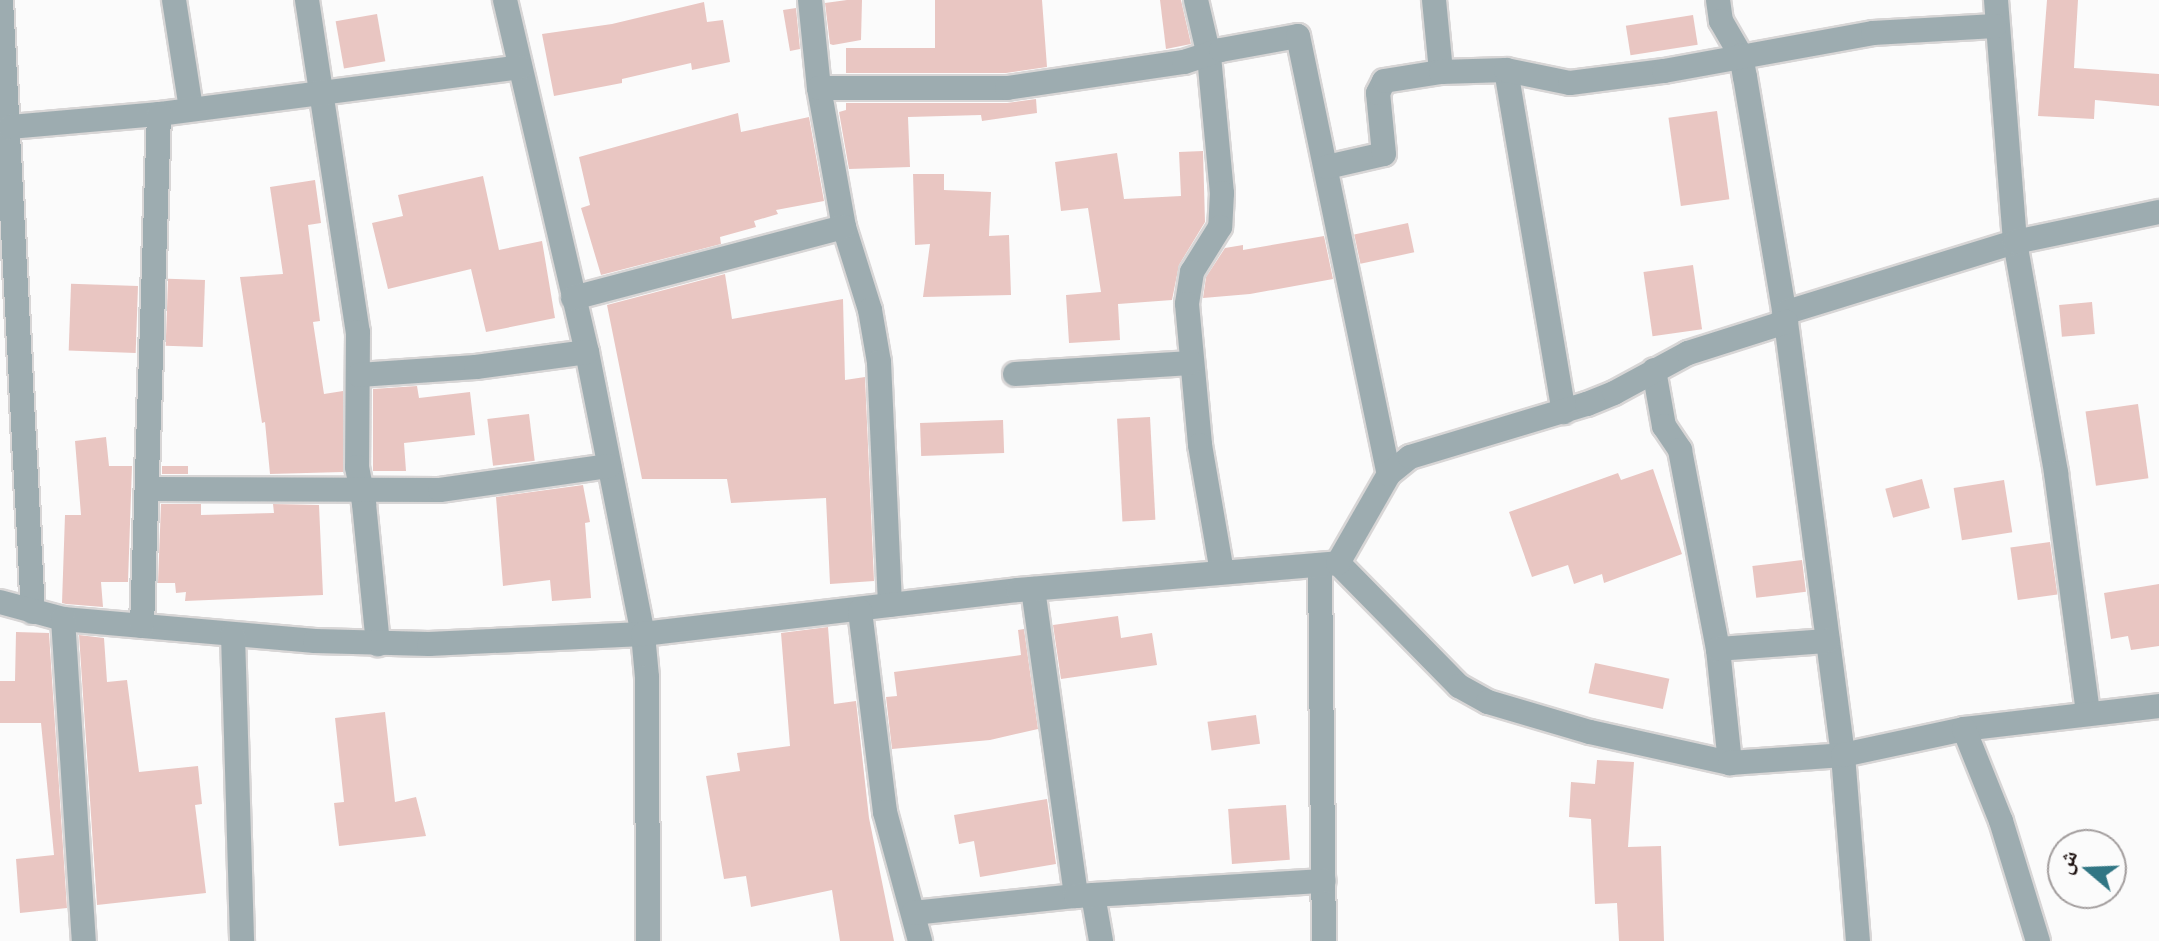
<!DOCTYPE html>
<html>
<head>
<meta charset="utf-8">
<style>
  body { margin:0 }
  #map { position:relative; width:2159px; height:941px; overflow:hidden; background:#fbfbfb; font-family:"Public Sans","Noto Naskh Arabic",sans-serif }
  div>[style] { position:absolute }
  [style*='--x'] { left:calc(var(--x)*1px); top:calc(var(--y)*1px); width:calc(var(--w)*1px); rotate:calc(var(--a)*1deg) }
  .building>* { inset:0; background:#e9c6c2; transform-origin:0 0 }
  .roads { filter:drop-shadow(2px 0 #d8d6d6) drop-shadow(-2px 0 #d8d6d6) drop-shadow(0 2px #d8d6d6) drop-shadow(0 -2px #d8d6d6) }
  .minor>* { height:24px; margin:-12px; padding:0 12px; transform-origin:12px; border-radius:12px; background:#9dacb0 }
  span { translate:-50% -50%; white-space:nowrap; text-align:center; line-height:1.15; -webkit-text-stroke:6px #fbfbfb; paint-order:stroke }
  .north { position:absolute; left:2047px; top:829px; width:80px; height:80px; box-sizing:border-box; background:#fbfbfb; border:2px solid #a39e9e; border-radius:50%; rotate:289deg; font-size:22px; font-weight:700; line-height:32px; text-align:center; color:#1f1312 }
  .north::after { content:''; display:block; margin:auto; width:28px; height:36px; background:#317684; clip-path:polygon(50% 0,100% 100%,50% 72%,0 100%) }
</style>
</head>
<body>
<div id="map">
  <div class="building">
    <i style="clip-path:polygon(847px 0,862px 0,861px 40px,833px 45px,830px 44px,825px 3px)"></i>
    <i style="clip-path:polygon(935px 0,1042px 0,1047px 67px,1006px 73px,846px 73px,846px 48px,935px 48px)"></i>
    <i style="clip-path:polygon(1160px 0,1181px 0,1191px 44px,1166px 49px)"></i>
    <i style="clip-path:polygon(2047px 0,2078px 0,2074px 68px,2159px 74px,2159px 106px,2095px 100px,2094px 119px,2038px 116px)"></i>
    <i style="clip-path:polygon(704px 2px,707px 22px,723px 20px,730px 62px,692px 70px,691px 63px,622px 79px,622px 83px,554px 96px,542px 34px,612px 24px)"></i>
    <i style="clip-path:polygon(796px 8px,800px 49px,790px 51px,783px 10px)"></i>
    <i style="left:377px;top:14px;width:48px;height:42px;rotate:80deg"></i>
    <i style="left:1693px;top:15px;width:30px;height:68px;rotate:81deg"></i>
    <i style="clip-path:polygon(1036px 99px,1037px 113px,982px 121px,981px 115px,908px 117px,910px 167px,849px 169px,839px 112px,846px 110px,846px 103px,1007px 103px)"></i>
    <i style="left:1717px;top:111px;width:89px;height:49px;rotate:82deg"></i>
    <i style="clip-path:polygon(738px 113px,741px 132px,809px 117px,824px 201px,776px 210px,778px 214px,754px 221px,756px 227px,720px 237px,721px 244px,601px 275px,581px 208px,590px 205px,579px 157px)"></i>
    <i style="clip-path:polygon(1203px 151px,1205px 222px,1179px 265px,1172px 300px,1118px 304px,1120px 340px,1069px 343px,1066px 295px,1101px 292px,1088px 208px,1061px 211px,1055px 162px,1117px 153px,1124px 199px,1181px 196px,1179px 152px)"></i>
    <i style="clip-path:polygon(913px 174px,944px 174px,944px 190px,991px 192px,989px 236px,1009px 235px,1011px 295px,923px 297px,930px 244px,915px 245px)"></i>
    <i style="clip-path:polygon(483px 176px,499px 250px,542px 241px,555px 318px,486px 332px,471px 269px,388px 289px,372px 223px,403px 216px,398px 195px)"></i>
    <i style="clip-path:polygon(315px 180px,321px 223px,308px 225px,320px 321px,313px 322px,324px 394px,343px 391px,343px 472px,270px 474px,265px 422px,262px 423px,240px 277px,283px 274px,270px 187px)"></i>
    <i style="left:1408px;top:223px;width:30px;height:55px;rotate:78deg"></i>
    <i style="clip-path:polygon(1324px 236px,1333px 279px,1250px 294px,1203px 298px,1206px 277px,1225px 248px,1243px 245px,1243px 250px)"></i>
    <i style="left:1693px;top:265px;width:65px;height:50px;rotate:82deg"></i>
    <i style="clip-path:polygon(725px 274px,732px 319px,843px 299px,845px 380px,865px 377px,874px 581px,830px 584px,826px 498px,731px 503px,727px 479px,642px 479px,607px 305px)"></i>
    <i style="left:205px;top:280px;width:67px;height:37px;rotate:92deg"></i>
    <i style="left:138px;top:286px;width:67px;height:67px;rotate:92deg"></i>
    <i style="left:2092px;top:302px;width:32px;height:33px;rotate:85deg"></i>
    <i style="clip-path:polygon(417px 386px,419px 398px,470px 392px,475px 435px,404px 443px,406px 471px,373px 471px,373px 389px)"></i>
    <i style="left:2138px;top:404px;width:75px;height:53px;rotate:82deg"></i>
    <i style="left:529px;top:414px;width:47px;height:42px;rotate:83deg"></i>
    <i style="left:1150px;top:417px;width:103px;height:33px;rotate:87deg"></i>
    <i style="left:1003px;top:420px;width:33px;height:83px;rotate:88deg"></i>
    <i style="clip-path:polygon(106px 437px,109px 466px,132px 466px,128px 582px,101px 582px,103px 607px,66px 604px,62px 603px,65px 515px,81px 515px,75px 441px)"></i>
    <i style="left:162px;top:466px;width:26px;height:8px"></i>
    <i style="clip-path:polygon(1653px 469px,1682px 554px,1604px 583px,1602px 574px,1574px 584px,1568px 565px,1532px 577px,1509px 512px,1618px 473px,1621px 480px)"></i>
    <i style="left:1922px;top:479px;width:30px;height:38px;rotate:75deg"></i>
    <i style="left:2004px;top:480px;width:53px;height:51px;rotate:81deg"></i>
    <i style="clip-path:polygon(583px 485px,590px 522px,585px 523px,591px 598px,552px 601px,550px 580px,503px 586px,496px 497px)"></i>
    <i style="clip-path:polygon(161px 504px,201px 504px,201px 515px,274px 513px,273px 504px,319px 505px,323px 595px,185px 601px,186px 592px,176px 593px,175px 583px,158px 583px)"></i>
    <i style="left:2050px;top:542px;width:53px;height:40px;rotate:82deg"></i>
    <i style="left:1802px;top:560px;width:32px;height:50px;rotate:83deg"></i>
    <i style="clip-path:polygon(2159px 584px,2159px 646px,2131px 650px,2128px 636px,2111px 639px,2104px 593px)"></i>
    <i style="clip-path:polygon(1118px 616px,1121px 638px,1152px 633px,1157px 665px,1061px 679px,1053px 625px)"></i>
    <i style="clip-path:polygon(828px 627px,834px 704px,856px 701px,869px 818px,894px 941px,840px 941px,832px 890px,751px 907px,746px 876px,724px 879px,706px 776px,740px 771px,737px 753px,790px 746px,781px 633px)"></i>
    <i style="clip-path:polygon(1024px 629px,1038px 729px,990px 740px,892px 749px,886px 697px,897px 696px,894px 672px,1021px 655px,1018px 630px)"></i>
    <i style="clip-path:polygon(16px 632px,49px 633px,67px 908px,20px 913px,16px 859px,54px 855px,41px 723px,0 723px,0 681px,15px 681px)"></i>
    <i style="clip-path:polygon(79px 635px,104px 638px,107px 682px,127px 680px,139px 772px,198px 766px,202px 804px,195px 805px,206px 893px,97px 905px)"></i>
    <i style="left:1595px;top:663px;width:76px;height:31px;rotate:12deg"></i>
    <i style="clip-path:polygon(385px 712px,395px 802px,416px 797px,426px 836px,339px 846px,334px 803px,344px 802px,335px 718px)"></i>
    <i style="left:1256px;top:715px;width:29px;height:49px;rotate:82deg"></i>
    <i style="clip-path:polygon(1597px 760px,1634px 762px,1628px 847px,1661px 846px,1664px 941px,1619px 941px,1617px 903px,1595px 904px,1591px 819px,1569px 817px,1571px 782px,1595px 784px)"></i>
    <i style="clip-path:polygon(1047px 799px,1056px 864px,980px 877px,974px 841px,959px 844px,954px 815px)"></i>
    <i style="left:1286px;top:805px;width:55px;height:58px;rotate:86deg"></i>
  </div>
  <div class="roads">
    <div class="minor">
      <i style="--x:1;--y:0;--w:613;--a:87.01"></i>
      <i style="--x:174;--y:0;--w:110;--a:81.1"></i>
      <i style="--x:307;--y:0;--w:336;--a:81.3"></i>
      <i style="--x:358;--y:332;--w:135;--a:90.4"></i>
      <i style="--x:357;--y:467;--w:38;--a:79"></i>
      <i style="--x:364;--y:504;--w:141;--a:84.3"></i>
      <i style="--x:505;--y:0;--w:361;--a:76.9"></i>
      <i style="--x:587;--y:352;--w:288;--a:78.8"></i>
      <i style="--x:643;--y:634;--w:43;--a:84.7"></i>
      <i style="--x:647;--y:677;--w:264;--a:89.8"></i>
      <i style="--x:810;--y:0;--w:88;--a:84.2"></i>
      <i style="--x:819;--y:88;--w:141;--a:79.8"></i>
      <i style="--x:844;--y:227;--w:87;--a:72.6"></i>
      <i style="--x:870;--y:310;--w:53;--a:80.2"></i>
      <i style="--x:879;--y:362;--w:243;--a:87.4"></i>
      <i style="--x:1196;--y:0;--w:57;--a:76.9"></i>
      <i style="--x:1209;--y:56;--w:138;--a:84.6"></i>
      <i style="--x:1222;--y:193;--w:34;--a:93"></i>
      <i style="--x:1220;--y:227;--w:53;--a:121.9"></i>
      <i style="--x:1192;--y:272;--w:32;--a:99"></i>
      <i style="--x:1187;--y:304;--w:142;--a:84.7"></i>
      <i style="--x:1200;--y:445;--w:129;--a:80.2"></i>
      <i style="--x:1434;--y:0;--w:72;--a:84.4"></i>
      <i style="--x:1718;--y:0;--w:21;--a:82"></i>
      <i style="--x:1721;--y:21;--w:39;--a:60"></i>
      <i style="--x:1741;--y:55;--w:22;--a:80"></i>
      <i style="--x:1745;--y:77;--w:248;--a:80.5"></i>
      <i style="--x:1786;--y:322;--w:437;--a:82.5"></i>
      <i style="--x:1843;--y:755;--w:187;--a:85.4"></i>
      <i style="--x:1996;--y:0;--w:243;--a:85.5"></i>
      <i style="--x:2015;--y:242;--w:235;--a:79.9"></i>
      <i style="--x:2056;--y:473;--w:242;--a:82.4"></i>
      <i style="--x:1506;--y:70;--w:347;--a:80.4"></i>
      <i style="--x:819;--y:88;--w:188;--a:0"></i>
      <i style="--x:1007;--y:88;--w:179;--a:-8.4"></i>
      <i style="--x:1184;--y:62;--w:39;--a:-18"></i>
      <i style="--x:1221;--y:50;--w:78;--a:-10.3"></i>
      <i style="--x:1298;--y:36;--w:447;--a:78.3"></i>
      <i style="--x:10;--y:127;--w:150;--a:-5"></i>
      <i style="--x:159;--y:114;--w:364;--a:-7.4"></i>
      <i style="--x:1327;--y:167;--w:58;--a:-12.8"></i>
      <i style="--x:1384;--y:154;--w:61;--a:-95.6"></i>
      <i style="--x:1378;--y:93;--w:13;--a:-63"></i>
      <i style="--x:1384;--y:81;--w:58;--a:-9"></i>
      <i style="--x:1441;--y:72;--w:65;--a:-1.8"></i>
      <i style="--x:1506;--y:70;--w:65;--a:11.5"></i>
      <i style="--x:1570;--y:83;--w:95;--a:-7.3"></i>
      <i style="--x:1664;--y:71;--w:212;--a:-10.3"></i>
      <i style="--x:1873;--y:33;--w:122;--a:-3.3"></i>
      <i style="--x:573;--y:298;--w:280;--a:-14.7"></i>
      <i style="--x:1784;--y:313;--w:242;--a:-17.1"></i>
      <i style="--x:2015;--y:242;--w:147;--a:-11.8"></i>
      <i style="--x:1654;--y:370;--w:57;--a:79.9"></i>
      <i style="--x:1664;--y:426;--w:29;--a:56"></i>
      <i style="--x:1680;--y:450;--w:203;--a:79.2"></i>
      <i style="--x:1718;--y:649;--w:115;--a:84"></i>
      <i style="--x:1015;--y:374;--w:176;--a:-3.6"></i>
      <i style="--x:359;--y:375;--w:117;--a:-3.9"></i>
      <i style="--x:476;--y:367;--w:112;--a:-7.7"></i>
      <i style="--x:147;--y:489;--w:293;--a:0.2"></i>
      <i style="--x:440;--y:490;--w:171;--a:-8.1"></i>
      <i style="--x:1338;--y:563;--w:173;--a:45.5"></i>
      <i style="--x:1459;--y:686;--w:33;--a:29"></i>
      <i style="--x:1488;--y:702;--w:106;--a:16.4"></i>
      <i style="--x:1590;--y:732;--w:143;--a:12.5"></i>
      <i style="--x:1730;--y:763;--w:113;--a:-4"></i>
      <i style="--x:1843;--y:755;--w:124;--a:-12.1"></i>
      <i style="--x:1964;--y:729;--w:196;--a:-6.7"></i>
      <i style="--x:1320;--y:565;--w:376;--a:89.4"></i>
      <i style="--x:1033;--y:589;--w:310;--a:82"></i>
      <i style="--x:0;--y:602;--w:65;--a:15.1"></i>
      <i style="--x:63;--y:619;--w:253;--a:5"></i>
      <i style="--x:315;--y:641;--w:114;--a:1.5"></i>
      <i style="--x:429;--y:644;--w:214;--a:-2.7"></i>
      <i style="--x:643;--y:634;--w:378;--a:-6.7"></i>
      <i style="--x:1018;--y:590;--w:321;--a:-4.8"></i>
      <i style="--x:1338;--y:563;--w:103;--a:-60.2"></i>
      <i style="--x:1389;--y:474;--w:27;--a:-39"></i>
      <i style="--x:1410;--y:457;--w:185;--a:-16.7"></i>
      <i style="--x:1587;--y:404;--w:29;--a:-22"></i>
      <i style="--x:1614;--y:393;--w:84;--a:-28.4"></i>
      <i style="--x:1688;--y:353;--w:103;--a:-17.6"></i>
      <i style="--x:860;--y:611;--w:203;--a:82.9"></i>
      <i style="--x:885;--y:812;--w:134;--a:74.8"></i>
      <i style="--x:63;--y:619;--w:323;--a:86.3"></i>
      <i style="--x:142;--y:626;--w:512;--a:-88.1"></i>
      <i style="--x:233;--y:635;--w:306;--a:88.3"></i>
      <i style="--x:1718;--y:649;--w:110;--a:-4.2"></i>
      <i style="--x:1964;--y:729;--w:99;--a:68.1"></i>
      <i style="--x:2001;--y:821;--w:126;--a:72.9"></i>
      <i style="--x:1093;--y:895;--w:47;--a:80.1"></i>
      <i style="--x:913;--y:913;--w:164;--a:-6"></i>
      <i style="--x:1076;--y:896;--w:248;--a:-3.5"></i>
    </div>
  </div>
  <div class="north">ش</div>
</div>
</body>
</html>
